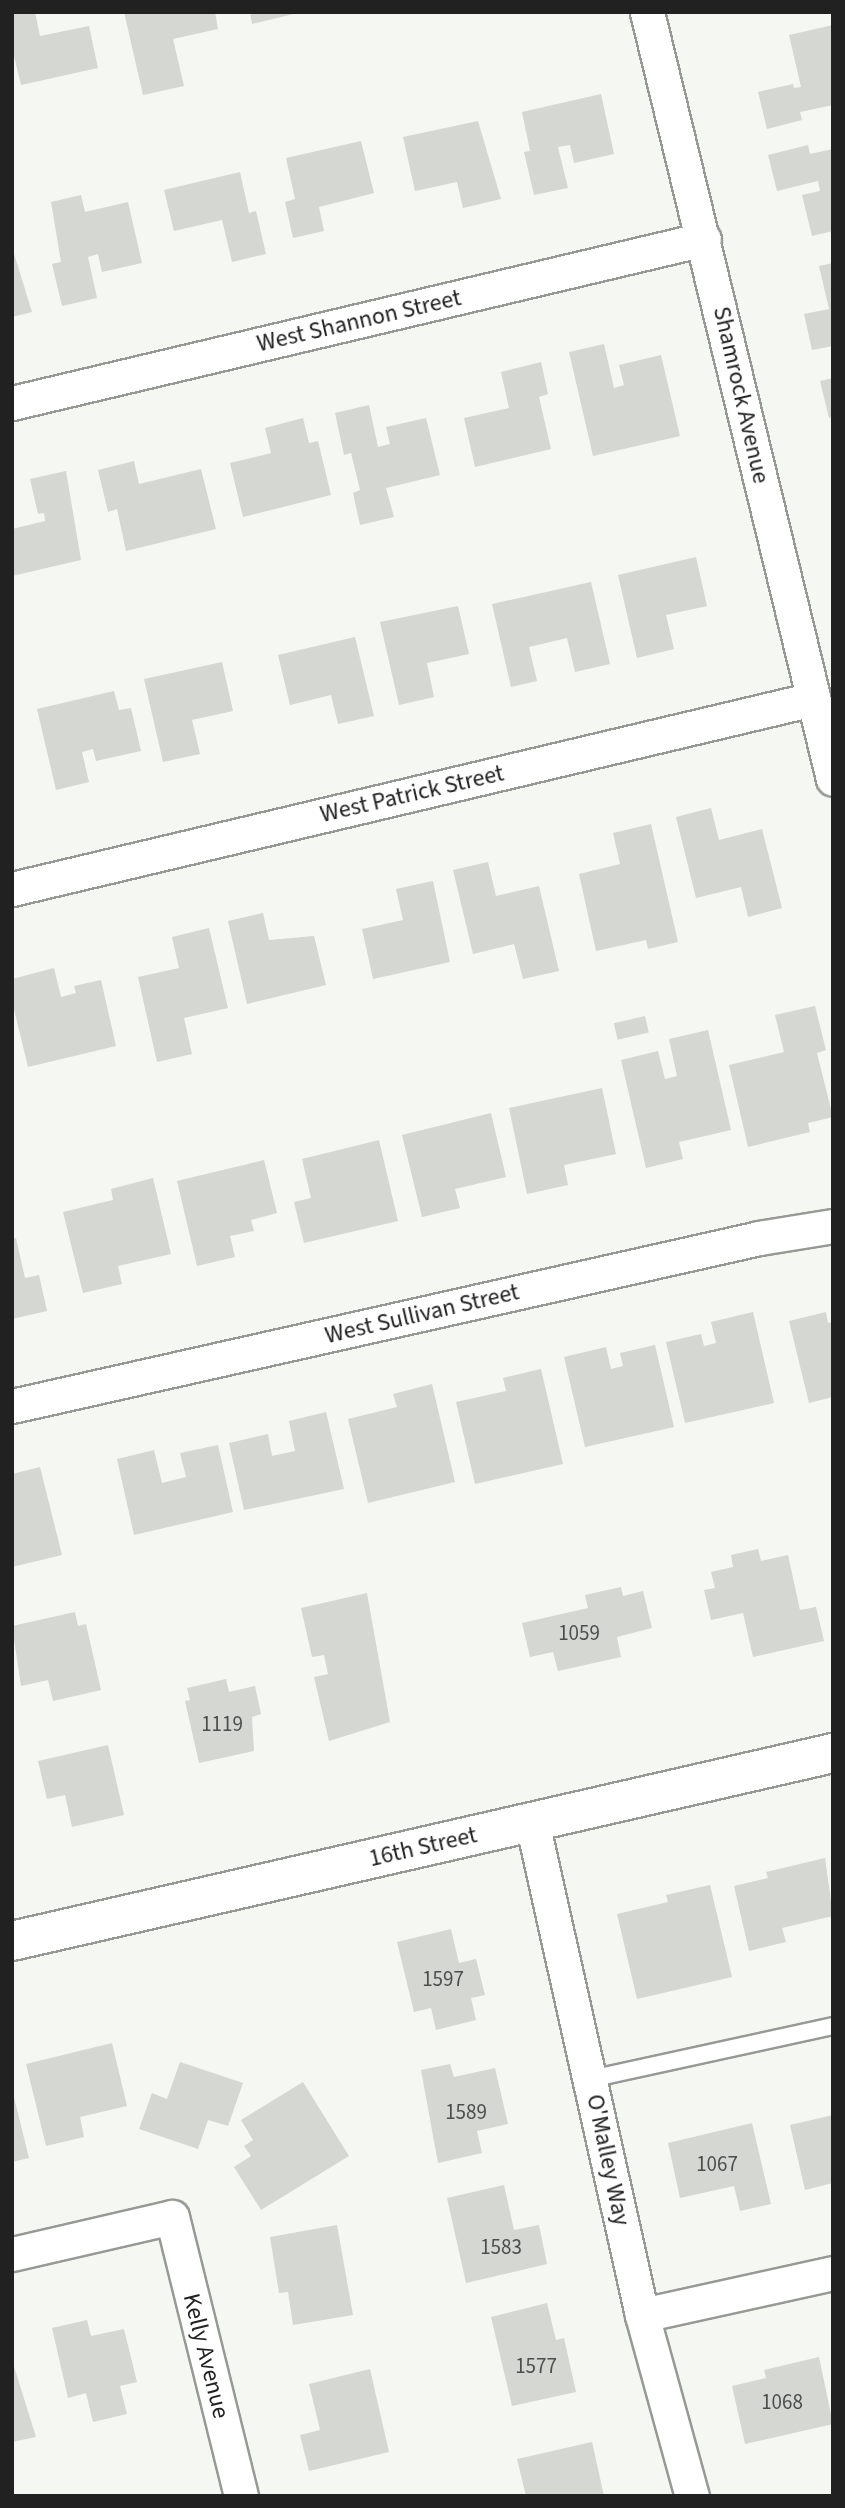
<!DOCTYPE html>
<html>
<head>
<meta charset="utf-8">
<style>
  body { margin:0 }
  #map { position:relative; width:845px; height:2508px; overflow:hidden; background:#f4f7f2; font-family:"Source Sans 3",sans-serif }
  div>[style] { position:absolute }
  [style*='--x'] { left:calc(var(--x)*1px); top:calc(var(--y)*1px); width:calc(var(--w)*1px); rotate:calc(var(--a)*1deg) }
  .building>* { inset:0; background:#d4d7d2; transform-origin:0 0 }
  .roads { filter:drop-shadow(2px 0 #969994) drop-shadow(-2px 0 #969994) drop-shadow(0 2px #969994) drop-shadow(0 -2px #969994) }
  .service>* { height:16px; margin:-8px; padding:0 8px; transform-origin:8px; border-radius:8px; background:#fff }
  .minor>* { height:33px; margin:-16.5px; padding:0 16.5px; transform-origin:16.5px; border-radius:16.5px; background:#fff }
  .primary>* { height:38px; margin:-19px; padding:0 19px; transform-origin:19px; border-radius:19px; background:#fff }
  span { translate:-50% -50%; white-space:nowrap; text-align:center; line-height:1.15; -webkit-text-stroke:7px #fff; paint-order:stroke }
  .number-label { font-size:21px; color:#4d4e4c }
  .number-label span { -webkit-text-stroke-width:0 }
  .street-label { font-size:24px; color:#202120 }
  .frame { position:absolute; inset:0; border:14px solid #202120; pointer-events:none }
</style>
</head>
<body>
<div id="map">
  <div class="building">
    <i style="clip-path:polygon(12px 12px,35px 12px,40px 36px,89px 26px,98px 68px,21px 85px,12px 48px)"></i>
    <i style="clip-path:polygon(124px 12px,215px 12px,218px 29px,173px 39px,184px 86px,143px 95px)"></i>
    <i style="clip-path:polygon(250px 12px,298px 12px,298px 13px,252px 24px)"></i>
    <i style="clip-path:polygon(833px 25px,833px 105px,800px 112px,802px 120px,767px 129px,758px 92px,793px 84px,794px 88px,801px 87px,789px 35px)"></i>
    <i style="clip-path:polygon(601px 94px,614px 154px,574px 163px,570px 145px,558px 147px,568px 188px,534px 195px,524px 152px,530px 151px,522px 112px)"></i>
    <i style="clip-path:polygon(478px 121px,501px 199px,463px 208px,457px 182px,415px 191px,403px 137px)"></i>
    <i style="clip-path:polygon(361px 141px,374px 193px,319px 207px,324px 231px,293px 238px,285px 202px,295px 199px,286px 158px)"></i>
    <i style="clip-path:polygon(808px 145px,810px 154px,833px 149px,833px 231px,812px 236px,802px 195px,820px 191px,818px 181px,777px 191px,768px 155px)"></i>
    <i style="clip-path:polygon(240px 172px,249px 213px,256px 211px,266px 254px,232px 262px,222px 220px,174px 231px,164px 190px)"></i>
    <i style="clip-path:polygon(81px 195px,85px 212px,128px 202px,142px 263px,102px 272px,98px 254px,88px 257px,97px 298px,62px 306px,52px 264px,61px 262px,51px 202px)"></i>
    <i style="clip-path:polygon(12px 247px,32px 312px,12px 317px)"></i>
    <i style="clip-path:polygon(833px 263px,833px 346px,812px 350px,804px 314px,829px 309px,819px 266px)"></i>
    <i style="clip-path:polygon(604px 344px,614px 388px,624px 385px,619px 365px,661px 355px,680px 436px,593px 456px,569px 352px)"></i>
    <i style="clip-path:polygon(541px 362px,548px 394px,539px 397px,551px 449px,475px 467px,464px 418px,509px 408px,501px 372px)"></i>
    <i style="clip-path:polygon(833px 378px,833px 417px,829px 418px,820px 381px)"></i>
    <i style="clip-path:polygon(369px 405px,378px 447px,390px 444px,386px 427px,426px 418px,440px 475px,386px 488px,394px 517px,360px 525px,353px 493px,360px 490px,351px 453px,344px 455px,335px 413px)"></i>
    <i style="clip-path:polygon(303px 418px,309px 443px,318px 441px,331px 495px,243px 517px,230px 463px,271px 453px,265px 428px)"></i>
    <i style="clip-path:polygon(134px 461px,139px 484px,201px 469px,216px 529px,126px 551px,117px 509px,108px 512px,98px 470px)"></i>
    <i style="clip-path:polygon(66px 471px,81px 560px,12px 576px,12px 529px,45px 521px,44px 513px,38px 514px,30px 479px)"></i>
    <i style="clip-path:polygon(696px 557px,707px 606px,666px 615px,674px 649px,637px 658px,618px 575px)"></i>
    <i style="clip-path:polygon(591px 582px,610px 664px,575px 672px,567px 638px,529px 647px,537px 681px,511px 687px,492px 604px)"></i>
    <i style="clip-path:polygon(458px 606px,469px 654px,427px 663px,434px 697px,399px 705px,380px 622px)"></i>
    <i style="clip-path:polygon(355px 637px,374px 716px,338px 724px,331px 695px,290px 705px,278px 655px)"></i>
    <i style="clip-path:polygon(222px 662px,233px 711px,192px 720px,200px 754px,163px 762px,144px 679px)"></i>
    <i style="clip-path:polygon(114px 691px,119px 710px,131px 708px,141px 751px,96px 761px,93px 749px,82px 752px,89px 782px,56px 790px,37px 709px)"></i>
    <i style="clip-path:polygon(711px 808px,719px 840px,762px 829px,782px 908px,748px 917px,741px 887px,696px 898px,676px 817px)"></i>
    <i style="clip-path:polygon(651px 824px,678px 942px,648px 949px,646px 940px,596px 951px,579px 874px,620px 864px,613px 833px)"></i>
    <i style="clip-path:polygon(488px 862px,496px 896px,539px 886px,559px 971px,523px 979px,514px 944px,473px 954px,453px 870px)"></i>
    <i style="clip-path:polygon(433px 881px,450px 962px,373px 979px,362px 929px,403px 920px,396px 889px)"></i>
    <i style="clip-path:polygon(263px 913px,269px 940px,314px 936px,326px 985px,247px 1004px,228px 921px)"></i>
    <i style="clip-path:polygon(209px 928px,228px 1008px,184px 1018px,192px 1054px,157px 1062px,138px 977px,179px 968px,172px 937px)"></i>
    <i style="clip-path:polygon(54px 968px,61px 997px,76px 993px,74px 986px,101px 980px,116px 1046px,28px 1067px,12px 1001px,12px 979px)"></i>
    <i style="clip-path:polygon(815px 1006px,826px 1050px,817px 1053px,833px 1117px,808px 1123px,810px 1132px,748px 1147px,729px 1065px,784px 1052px,775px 1015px)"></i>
    <i style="left:645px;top:1016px;width:17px;height:32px;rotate:77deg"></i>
    <i style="clip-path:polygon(708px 1030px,731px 1130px,679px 1142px,683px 1159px,646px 1168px,621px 1060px,658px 1051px,665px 1079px,677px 1076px,669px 1039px)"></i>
    <i style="clip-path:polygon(602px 1088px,616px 1154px,564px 1165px,568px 1185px,527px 1194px,509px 1108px)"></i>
    <i style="clip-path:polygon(491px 1113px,506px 1177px,455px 1189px,460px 1208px,422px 1217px,402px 1135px)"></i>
    <i style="clip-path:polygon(379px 1140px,398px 1221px,304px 1243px,294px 1202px,311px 1198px,302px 1159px)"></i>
    <i style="clip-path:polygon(264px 1160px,277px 1213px,251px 1220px,254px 1231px,230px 1236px,235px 1257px,197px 1266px,177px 1181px)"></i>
    <i style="clip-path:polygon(153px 1178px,171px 1254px,118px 1266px,122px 1284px,83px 1293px,63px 1212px,113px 1200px,111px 1189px)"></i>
    <i style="clip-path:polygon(16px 1238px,25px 1278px,39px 1275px,47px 1311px,12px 1319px,12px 1239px)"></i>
    <i style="clip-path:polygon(753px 1312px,774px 1403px,685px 1423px,666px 1342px,701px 1334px,704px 1346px,716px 1343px,711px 1322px)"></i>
    <i style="clip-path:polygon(826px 1312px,828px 1323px,833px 1322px,833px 1397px,809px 1403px,789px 1321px)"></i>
    <i style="clip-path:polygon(655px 1345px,674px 1427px,585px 1447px,564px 1357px,606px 1347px,611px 1369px,623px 1366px,620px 1353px)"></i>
    <i style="clip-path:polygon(541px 1369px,563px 1464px,475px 1484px,456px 1402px,506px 1391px,503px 1378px)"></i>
    <i style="clip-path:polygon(432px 1384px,455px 1482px,368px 1503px,348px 1419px,397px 1407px,393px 1394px)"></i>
    <i style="clip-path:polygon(326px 1412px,344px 1489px,244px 1510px,229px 1443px,268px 1434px,272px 1456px,295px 1451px,289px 1421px)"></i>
    <i style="clip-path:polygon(218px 1445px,233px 1512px,134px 1535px,117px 1459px,154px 1450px,162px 1483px,186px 1477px,180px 1453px)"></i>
    <i style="clip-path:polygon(40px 1467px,62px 1555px,12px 1567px,12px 1474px)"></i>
    <i style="clip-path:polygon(758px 1549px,761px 1561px,788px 1555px,800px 1610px,816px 1607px,824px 1641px,753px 1657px,743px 1613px,711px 1620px,704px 1590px,715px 1588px,711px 1572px,733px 1567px,731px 1555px)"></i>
    <i style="clip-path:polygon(621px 1587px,623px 1596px,643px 1591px,652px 1628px,617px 1637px,621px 1657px,558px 1671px,553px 1652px,530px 1657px,522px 1623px,588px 1608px,585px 1595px)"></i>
    <i style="clip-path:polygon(367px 1593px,390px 1722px,329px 1741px,314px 1677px,328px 1674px,324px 1655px,312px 1657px,301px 1608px)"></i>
    <i style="clip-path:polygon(75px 1612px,78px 1626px,86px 1624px,101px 1690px,53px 1701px,48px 1680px,21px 1686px,12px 1626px)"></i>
    <i style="clip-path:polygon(226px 1679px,229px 1692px,255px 1686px,261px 1714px,252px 1717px,254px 1751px,199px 1763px,185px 1701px,190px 1700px,187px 1688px)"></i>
    <i style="clip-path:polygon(108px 1745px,124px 1815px,72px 1827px,65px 1795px,47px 1799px,38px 1761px)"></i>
    <i style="clip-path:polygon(825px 1858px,833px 1916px,782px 1928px,786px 1942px,749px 1951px,734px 1886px,768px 1878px,766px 1872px)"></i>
    <i style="clip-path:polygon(710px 1885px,732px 1977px,637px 1999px,617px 1914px,668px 1902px,666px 1895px)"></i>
    <i style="clip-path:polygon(451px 1929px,459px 1963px,476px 1959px,485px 1995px,471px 1998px,476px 2020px,436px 2030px,431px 2008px,414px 2012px,397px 1942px)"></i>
    <i style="clip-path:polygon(112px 2043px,127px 2106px,80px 2117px,84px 2137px,46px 2146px,26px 2064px)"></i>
    <i style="clip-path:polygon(180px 2062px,243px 2083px,228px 2126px,208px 2120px,198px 2149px,139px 2129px,152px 2093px,167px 2099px)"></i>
    <i style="clip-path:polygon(450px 2064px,454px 2077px,495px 2068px,508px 2124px,477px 2131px,482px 2153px,438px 2163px,421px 2070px)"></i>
    <i style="clip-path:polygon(303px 2082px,349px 2156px,261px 2210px,234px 2167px,251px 2156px,244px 2146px,253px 2140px,241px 2120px)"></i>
    <i style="clip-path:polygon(13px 2093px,29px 2158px,12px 2162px,12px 2094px)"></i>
    <i style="clip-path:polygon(833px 2115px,833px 2183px,805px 2190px,790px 2125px)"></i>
    <i style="clip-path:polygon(752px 2123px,771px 2204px,740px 2211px,734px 2186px,680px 2198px,668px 2143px)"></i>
    <i style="clip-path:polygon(504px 2185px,514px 2230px,539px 2225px,547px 2264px,466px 2283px,447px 2198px)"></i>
    <i style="clip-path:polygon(337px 2225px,353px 2315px,293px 2325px,288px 2292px,279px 2293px,270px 2237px)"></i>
    <i style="clip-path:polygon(547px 2303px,556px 2340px,564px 2338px,576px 2392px,512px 2406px,491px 2317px)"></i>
    <i style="clip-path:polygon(87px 2320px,91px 2336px,124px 2329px,137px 2382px,120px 2386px,127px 2414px,93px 2422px,86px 2393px,68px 2398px,52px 2328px)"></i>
    <i style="clip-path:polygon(819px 2357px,833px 2424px,745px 2444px,732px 2386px,766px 2378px,764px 2370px)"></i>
    <i style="clip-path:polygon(12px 2360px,36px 2437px,12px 2442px)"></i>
    <i style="clip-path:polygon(370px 2369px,389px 2452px,309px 2471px,300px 2435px,320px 2430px,309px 2384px)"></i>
    <i style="clip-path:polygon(592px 2442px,604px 2496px,526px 2496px,517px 2459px)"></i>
  </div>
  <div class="roads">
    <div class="service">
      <i style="--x:590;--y:2079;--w:249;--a:-12.3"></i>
    </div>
    <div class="minor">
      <i style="--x:647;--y:12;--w:789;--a:76.37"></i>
      <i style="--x:12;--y:403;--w:711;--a:-13.33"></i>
      <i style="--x:12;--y:889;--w:823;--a:-13.34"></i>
      <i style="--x:12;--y:1406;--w:766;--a:-12.67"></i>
      <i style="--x:759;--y:1238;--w:75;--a:-9.2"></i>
      <i style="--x:532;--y:1822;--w:505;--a:77.42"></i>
      <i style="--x:642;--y:2315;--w:188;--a:74.6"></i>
      <i style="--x:12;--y:2254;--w:164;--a:-13"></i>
      <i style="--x:172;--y:2217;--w:287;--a:76.1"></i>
      <i style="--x:642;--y:2315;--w:196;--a:-12.4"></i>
    </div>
    <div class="primary">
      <i style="--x:12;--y:1941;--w:842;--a:-12.9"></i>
    </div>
  </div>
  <div class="number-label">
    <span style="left:579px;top:1633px">1059</span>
    <span style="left:222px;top:1724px">1119</span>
    <span style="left:443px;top:1979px">1597</span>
    <span style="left:466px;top:2112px">1589</span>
    <span style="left:717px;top:2164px">1067</span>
    <span style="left:501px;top:2247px">1583</span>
    <span style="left:536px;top:2366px">1577</span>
    <span style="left:782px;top:2402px">1068</span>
  </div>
  <div class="street-label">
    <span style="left:359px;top:321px;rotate:-13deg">West Shannon Street</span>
    <span style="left:741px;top:395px;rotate:77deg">Shamrock Avenue</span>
    <span style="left:412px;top:794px;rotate:-13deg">West Patrick Street</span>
    <span style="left:422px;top:1314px;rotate:-13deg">West Sullivan Street</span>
    <span style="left:423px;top:1847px;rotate:-13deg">16th Street</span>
    <span style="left:608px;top:2160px;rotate:78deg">O'Malley Way</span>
    <span style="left:206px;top:2356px;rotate:76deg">Kelly Avenue</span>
  </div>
  <div class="frame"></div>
</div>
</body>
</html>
